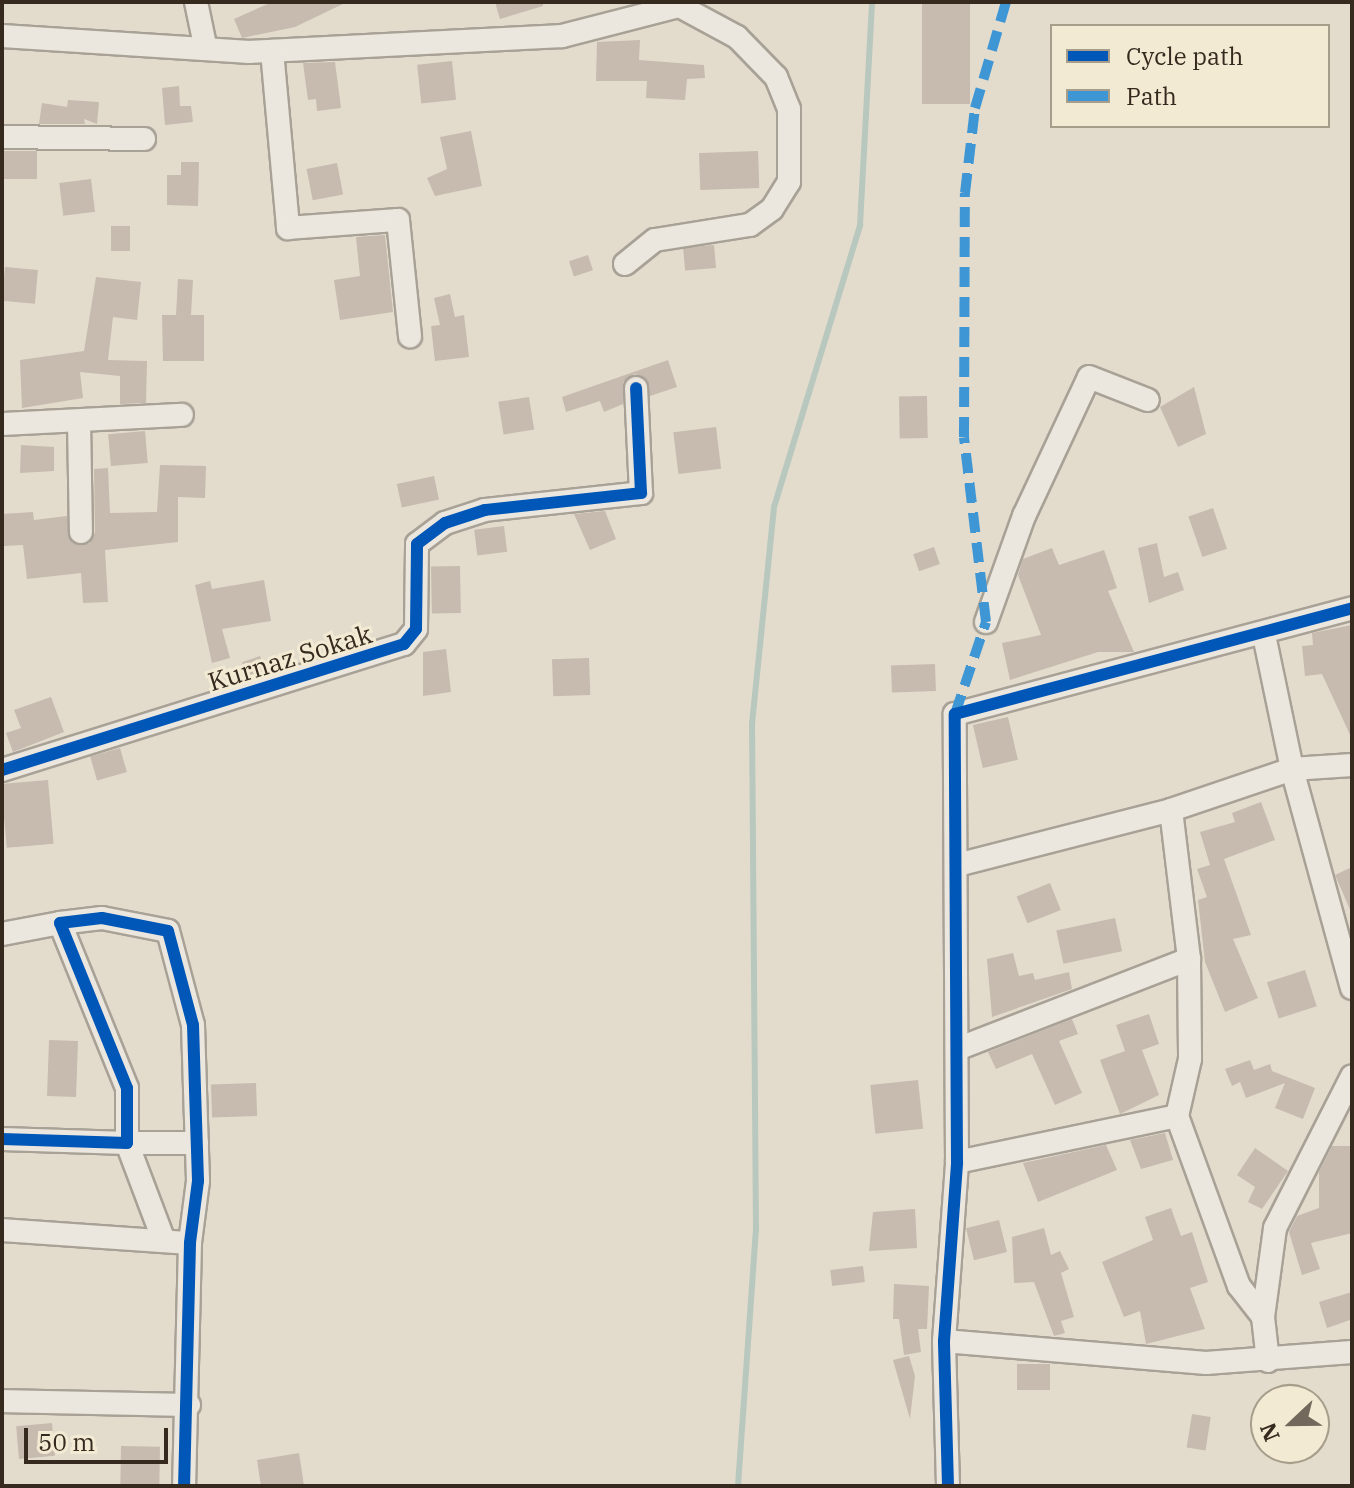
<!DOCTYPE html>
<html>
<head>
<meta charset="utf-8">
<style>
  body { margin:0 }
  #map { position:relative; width:1354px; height:1488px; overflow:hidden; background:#e3dccd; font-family:"IBM Plex Serif",serif }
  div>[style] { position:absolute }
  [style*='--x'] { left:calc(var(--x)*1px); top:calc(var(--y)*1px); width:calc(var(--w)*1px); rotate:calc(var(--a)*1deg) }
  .stream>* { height:6px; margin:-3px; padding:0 3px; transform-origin:3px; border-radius:3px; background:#b8c8be }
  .building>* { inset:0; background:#c6bbae; transform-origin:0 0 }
  .roads { filter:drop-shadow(2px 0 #a8a196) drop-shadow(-2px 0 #a8a196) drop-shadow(0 2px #a8a196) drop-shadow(0 -2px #a8a196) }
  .minor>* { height:22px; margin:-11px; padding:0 11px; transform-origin:11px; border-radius:11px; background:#ece7de }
  .quiet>* { height:10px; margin-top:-5px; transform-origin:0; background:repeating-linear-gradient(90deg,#3e96d5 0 20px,transparent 0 30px) }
  .cycleway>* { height:12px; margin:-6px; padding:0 6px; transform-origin:6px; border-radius:6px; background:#0057b8 }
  span { translate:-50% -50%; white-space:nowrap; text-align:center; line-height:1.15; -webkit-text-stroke:6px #f3ead3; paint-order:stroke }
  .street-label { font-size:26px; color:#362a1f }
  .frame { position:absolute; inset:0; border:4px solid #362a1f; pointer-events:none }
  .legend { position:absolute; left:1050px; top:24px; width:280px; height:104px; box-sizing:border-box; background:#f3ead3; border:2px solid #a79d8b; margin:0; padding:10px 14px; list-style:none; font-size:24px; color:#362a1f }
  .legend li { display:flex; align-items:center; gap:16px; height:40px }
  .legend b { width:40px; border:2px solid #a79d8b }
  .north { position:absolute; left:1250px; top:1384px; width:80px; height:80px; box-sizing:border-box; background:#f3ead3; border:2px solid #a79d8b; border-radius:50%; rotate:248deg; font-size:22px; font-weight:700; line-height:32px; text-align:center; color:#362a1f }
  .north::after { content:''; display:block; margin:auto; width:28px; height:36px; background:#73685c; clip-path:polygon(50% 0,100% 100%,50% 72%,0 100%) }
  .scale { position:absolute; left:24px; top:1428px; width:144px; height:36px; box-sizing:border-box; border:4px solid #362a1f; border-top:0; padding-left:10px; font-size:24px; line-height:28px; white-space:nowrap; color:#362a1f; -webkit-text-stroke:6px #f3ead3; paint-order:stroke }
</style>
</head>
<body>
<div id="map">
  <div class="stream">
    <i style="--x:738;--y:1486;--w:257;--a:-86"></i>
    <i style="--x:756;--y:1230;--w:506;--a:-90.45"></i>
    <i style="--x:752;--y:724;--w:218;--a:-84.2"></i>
    <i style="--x:774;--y:507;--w:295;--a:-73"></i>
    <i style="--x:860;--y:225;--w:223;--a:-86.9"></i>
  </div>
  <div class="building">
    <i style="clip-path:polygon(272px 2px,345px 2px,345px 3px,295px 27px,242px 38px,234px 19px)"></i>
    <i style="clip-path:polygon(495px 2px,543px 2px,543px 6px,500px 19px)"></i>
    <i style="left:922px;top:2px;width:48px;height:102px"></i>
    <i style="clip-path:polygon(640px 40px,639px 60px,704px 65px,705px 78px,687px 79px,685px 100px,646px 98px,647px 81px,596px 81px,597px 42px)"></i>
    <i style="left:452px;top:61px;width:39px;height:35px;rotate:84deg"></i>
    <i style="clip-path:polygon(335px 62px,341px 108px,317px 111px,316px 99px,308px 100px,303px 63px)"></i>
    <i style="clip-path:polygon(179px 86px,180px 106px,191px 106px,193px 122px,165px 125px,162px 88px)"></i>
    <i style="clip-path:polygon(68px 100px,99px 102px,97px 124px,84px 119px,85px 124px,39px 124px,42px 103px,67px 107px)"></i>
    <i style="clip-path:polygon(471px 131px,482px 186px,435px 196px,427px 178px,447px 169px,440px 137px)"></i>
    <i style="left:3px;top:151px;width:34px;height:28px"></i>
    <i style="left:758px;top:151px;width:37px;height:59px;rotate:88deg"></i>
    <i style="clip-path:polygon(181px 162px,199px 162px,198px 206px,167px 205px,167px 175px,181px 175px)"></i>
    <i style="left:337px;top:163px;width:32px;height:31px;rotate:79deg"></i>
    <i style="left:91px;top:179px;width:33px;height:32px;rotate:83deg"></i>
    <i style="left:111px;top:226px;width:19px;height:25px"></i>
    <i style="clip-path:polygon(385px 235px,393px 312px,340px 320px,334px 280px,360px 276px,356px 237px)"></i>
    <i style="left:714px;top:245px;width:23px;height:31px;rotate:85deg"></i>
    <i style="left:588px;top:255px;width:16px;height:20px;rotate:72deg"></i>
    <i style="left:5px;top:267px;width:33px;height:34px;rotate:5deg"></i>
    <i style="clip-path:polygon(96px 277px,141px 282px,137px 320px,113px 317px,108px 360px,147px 361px,146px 403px,120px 404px,120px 376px,80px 372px,83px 398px,22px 408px,20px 360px,84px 351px)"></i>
    <i style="clip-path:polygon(178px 279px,193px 280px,191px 315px,204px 315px,204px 361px,163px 361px,162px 315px,176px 315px)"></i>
    <i style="clip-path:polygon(450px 294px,455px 317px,464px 315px,469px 357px,435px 361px,431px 326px,440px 325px,434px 298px)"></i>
    <i style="clip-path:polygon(668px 360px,677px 387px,650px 396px,647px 380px,635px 374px,623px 382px,623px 404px,604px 412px,600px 401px,566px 412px,562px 397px)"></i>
    <i style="clip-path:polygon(1194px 387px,1206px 434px,1178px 447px,1160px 407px)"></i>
    <i style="left:927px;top:396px;width:42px;height:28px;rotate:89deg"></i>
    <i style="left:529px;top:397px;width:33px;height:31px;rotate:81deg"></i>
    <i style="left:716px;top:427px;width:42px;height:43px;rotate:83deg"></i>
    <i style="left:145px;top:431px;width:32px;height:37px;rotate:85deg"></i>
    <i style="clip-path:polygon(21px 445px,54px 447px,54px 471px,20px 473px)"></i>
    <i style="clip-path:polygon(160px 465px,206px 466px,205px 498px,178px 497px,178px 542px,105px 550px,108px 602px,83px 603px,81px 573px,27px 579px,23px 545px,4px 546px,2px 514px,33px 512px,34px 520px,67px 516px,70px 540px,89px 544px,95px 532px,94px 469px,108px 468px,110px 513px,157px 512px)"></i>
    <i style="left:434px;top:476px;width:24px;height:38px;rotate:78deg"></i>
    <i style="left:1213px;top:508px;width:43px;height:26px;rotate:71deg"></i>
    <i style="clip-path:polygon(605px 511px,616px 539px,590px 550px,574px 514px)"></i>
    <i style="left:504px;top:526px;width:26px;height:30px;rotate:83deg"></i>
    <i style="clip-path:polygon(1157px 543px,1164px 577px,1178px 572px,1184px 590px,1149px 603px,1138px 548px)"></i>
    <i style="left:934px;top:547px;width:18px;height:22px;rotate:71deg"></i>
    <i style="clip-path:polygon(1052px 548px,1059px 565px,1104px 550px,1117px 588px,1108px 591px,1134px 652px,1098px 652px,1010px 680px,1002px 643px,1041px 635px,1018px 575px,1023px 559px)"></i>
    <i style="left:460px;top:566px;width:47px;height:29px;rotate:89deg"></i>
    <i style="clip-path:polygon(264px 580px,271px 621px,222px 629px,230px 658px,212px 663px,195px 585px,210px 581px,212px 589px)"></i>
    <i style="clip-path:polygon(1352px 625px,1352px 739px,1322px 674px,1305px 676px,1302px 646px,1313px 645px,1312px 633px)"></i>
    <i style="clip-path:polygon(446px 649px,451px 692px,423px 696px,423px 652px)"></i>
    <i style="left:260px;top:656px;width:18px;height:19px;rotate:71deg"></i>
    <i style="left:589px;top:658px;width:37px;height:37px;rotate:88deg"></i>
    <i style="left:935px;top:664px;width:27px;height:44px;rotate:88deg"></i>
    <i style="clip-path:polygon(51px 697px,64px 732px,13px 752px,6px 733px,21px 728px,14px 710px)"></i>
    <i style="left:1008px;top:717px;width:44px;height:36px;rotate:77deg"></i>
    <i style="left:120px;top:748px;width:25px;height:31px;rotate:74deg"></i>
    <i style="left:48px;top:780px;width:64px;height:47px;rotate:85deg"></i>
    <i style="clip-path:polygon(1261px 802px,1275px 840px,1224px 859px,1251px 935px,1233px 939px,1258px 998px,1225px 1012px,1205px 962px,1198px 900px,1207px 897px,1197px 869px,1210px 865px,1200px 832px,1235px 822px,1232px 813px)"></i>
    <i style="clip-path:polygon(1352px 867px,1352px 914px,1335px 875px)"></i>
    <i style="left:1050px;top:883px;width:29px;height:36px;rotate:68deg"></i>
    <i style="left:1115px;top:918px;width:34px;height:60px;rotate:78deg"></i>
    <i style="clip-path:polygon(1013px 953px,1019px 976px,1033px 973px,1035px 980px,1069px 972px,1072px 989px,992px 1017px,987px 959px)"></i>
    <i style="left:1305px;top:970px;width:38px;height:40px;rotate:72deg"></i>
    <i style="clip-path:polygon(1149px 1014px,1159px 1044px,1142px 1050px,1159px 1095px,1120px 1114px,1100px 1060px,1125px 1051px,1116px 1025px)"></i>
    <i style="clip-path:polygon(1072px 1019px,1078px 1034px,1059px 1041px,1082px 1093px,1055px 1105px,1032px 1054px,996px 1069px,988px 1052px)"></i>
    <i style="left:49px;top:1040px;width:29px;height:56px;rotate:2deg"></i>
    <i style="clip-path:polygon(1250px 1060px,1254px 1070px,1270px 1064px,1272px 1071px,1315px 1088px,1303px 1119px,1275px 1108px,1285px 1083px,1246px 1098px,1240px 1082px,1232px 1086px,1225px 1069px)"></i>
    <i style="left:918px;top:1080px;width:49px;height:48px;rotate:84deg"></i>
    <i style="left:256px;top:1083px;width:33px;height:45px;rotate:88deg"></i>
    <i style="clip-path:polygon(1165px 1133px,1173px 1160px,1141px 1169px,1130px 1140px)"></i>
    <i style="clip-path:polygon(1106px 1145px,1117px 1170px,1038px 1202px,1023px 1163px)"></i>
    <i style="clip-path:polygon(1332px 1146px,1352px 1146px,1352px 1233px,1311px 1243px,1320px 1269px,1302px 1275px,1289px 1232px,1297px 1216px,1319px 1208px,1319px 1172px)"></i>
    <i style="clip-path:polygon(1255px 1148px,1288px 1171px,1262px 1209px,1248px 1202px,1255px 1187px,1237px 1175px)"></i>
    <i style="clip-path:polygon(1171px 1208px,1181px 1236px,1192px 1232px,1208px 1282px,1190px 1288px,1205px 1329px,1146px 1344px,1140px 1311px,1124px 1317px,1102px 1262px,1153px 1240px,1145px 1217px)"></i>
    <i style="clip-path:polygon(915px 1209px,917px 1248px,869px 1251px,873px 1212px)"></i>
    <i style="left:999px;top:1220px;width:33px;height:34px;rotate:76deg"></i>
    <i style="clip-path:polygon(1044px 1228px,1051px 1255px,1060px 1251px,1069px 1269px,1061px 1273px,1074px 1317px,1061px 1321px,1065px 1333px,1054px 1336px,1034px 1282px,1014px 1283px,1012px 1237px)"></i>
    <i style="left:863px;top:1266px;width:16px;height:33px;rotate:83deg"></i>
    <i style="clip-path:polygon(894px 1284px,929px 1286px,927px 1329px,918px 1329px,921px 1352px,904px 1355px,899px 1319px,893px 1319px)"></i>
    <i style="clip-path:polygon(1352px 1292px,1350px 1320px,1327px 1328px,1319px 1302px)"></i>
    <i style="clip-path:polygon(909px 1356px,915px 1376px,910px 1419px,893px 1360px)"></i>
    <i style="left:1017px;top:1364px;width:33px;height:26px"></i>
    <i style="left:1192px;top:1414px;width:19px;height:34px;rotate:9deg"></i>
    <i style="left:52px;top:1423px;width:33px;height:36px;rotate:85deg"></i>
    <i style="left:121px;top:1446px;width:39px;height:40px;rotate:1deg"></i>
    <i style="clip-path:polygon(299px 1453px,304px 1486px,261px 1486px,257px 1460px)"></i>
  </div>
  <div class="roads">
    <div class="minor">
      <i style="--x:196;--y:2;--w:44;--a:78.2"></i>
      <i style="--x:2;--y:36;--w:248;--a:3.7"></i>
      <i style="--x:249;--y:52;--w:313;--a:-2.9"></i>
      <i style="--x:562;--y:36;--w:121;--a:-14.4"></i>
      <i style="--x:272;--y:51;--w:178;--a:84.8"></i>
      <i style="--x:288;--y:228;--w:110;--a:-4.2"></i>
      <i style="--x:398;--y:220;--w:117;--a:84.1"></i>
      <i style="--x:2;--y:137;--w:142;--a:0.8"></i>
      <i style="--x:625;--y:264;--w:38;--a:-39"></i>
      <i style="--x:655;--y:240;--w:96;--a:-9"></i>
      <i style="--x:750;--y:225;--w:27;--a:-36"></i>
      <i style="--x:772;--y:209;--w:32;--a:-58"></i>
      <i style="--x:789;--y:182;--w:73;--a:-90"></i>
      <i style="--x:789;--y:109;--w:35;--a:-112"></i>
      <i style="--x:776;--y:77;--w:56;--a:-134.3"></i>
      <i style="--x:737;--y:37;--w:74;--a:-151.7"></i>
      <i style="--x:79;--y:421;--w:111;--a:89"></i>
      <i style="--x:2;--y:424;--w:180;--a:-2.9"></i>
      <i style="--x:986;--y:622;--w:113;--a:-70.3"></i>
      <i style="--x:1024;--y:516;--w:153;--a:-64.9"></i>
      <i style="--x:1089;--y:377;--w:63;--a:21.3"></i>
      <i style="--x:1264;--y:635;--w:137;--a:78.2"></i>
      <i style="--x:1292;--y:769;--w:227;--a:74.7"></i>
      <i style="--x:2;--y:770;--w:421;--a:-17.4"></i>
      <i style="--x:404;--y:644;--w:19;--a:-51"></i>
      <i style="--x:416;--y:629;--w:85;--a:-89.3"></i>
      <i style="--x:417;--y:544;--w:35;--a:-37"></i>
      <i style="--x:445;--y:523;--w:42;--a:-18"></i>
      <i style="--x:485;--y:510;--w:157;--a:-6.2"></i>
      <i style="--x:641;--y:493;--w:105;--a:-92.7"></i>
      <i style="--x:1171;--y:810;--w:150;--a:83.1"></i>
      <i style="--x:1189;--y:959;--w:100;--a:89.4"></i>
      <i style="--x:1190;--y:1059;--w:58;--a:102.8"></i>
      <i style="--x:1177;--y:1116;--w:181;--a:70"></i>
      <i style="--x:1239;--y:1286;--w:39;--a:52"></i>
      <i style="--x:957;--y:865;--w:221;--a:-14.4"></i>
      <i style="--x:1171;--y:810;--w:128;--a:-18.7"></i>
      <i style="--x:1292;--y:769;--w:60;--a:-3.8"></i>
      <i style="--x:2;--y:934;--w:59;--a:-10.7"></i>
      <i style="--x:957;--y:1049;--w:249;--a:-21.2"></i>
      <i style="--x:2;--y:1139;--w:125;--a:1.8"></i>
      <i style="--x:127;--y:1143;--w:55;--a:-90"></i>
      <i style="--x:127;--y:1088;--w:178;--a:-112.1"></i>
      <i style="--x:60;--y:923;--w:42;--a:-6.8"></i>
      <i style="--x:102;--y:918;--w:67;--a:11.1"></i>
      <i style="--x:168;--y:931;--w:97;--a:75.1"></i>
      <i style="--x:193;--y:1025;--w:65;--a:88.2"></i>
      <i style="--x:195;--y:1090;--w:91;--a:88.1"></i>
      <i style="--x:198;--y:1181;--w:63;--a:97.4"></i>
      <i style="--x:190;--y:1243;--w:243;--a:91.4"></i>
      <i style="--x:957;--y:1162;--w:225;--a:-11.8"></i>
      <i style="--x:2;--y:1230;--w:188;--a:4"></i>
      <i style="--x:164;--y:1241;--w:105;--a:-110.7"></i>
      <i style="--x:127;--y:1143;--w:70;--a:0"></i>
      <i style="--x:944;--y:1341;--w:263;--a:4.8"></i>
      <i style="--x:1206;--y:1363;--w:146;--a:-4.3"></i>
      <i style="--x:1268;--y:1361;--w:44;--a:-96.5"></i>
      <i style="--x:1263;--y:1317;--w:90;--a:-82.3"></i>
      <i style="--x:1275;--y:1228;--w:170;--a:-63.1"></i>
      <i style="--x:2;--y:1401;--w:187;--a:1.2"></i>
      <i style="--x:948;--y:1486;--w:145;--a:-91.6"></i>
      <i style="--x:944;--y:1341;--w:179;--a:-85.8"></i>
      <i style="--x:957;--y:1162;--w:448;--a:-90.3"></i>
      <i style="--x:955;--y:714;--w:411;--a:-14.9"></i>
    </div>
  </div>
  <div class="quiet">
    <i style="--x:955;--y:714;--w:97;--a:-71.4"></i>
    <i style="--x:986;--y:622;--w:186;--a:-96.8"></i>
    <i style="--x:964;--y:437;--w:244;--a:-89.8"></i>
    <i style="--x:965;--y:193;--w:86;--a:-83.3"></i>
    <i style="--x:975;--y:108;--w:110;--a:-73.7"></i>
  </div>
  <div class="cycleway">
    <i style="--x:2;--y:770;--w:421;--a:-17.4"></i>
    <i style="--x:404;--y:644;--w:19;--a:-51"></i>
    <i style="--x:416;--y:629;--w:85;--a:-89.3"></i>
    <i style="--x:417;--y:544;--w:35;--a:-37"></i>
    <i style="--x:445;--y:523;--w:42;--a:-18"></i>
    <i style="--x:485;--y:510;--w:157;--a:-6.2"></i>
    <i style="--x:641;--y:493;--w:105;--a:-92.7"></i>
    <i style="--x:2;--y:1139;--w:125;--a:1.8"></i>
    <i style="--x:127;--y:1143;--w:55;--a:-90"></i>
    <i style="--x:127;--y:1088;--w:178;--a:-112.1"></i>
    <i style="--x:60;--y:923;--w:42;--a:-6.8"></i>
    <i style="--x:102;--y:918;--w:67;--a:11.1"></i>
    <i style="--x:168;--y:931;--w:97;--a:75.1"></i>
    <i style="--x:193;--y:1025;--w:65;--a:88.2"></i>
    <i style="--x:195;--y:1090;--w:91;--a:88.1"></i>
    <i style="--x:198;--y:1181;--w:63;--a:97.4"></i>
    <i style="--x:190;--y:1243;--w:243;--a:91.4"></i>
    <i style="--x:948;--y:1486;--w:145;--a:-91.6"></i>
    <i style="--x:944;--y:1341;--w:179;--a:-85.8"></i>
    <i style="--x:957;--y:1162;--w:448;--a:-90.3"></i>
    <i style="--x:955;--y:714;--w:411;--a:-14.9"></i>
  </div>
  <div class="street-label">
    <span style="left:290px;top:658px;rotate:-17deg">Kurnaz Sokak</span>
  </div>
  <div class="frame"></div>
  <ul class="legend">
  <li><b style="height:10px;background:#0057b8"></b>Cycle path</li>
  <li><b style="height:10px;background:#3e96d5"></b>Path</li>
  </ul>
  <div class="north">N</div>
  <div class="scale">50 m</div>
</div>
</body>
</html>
